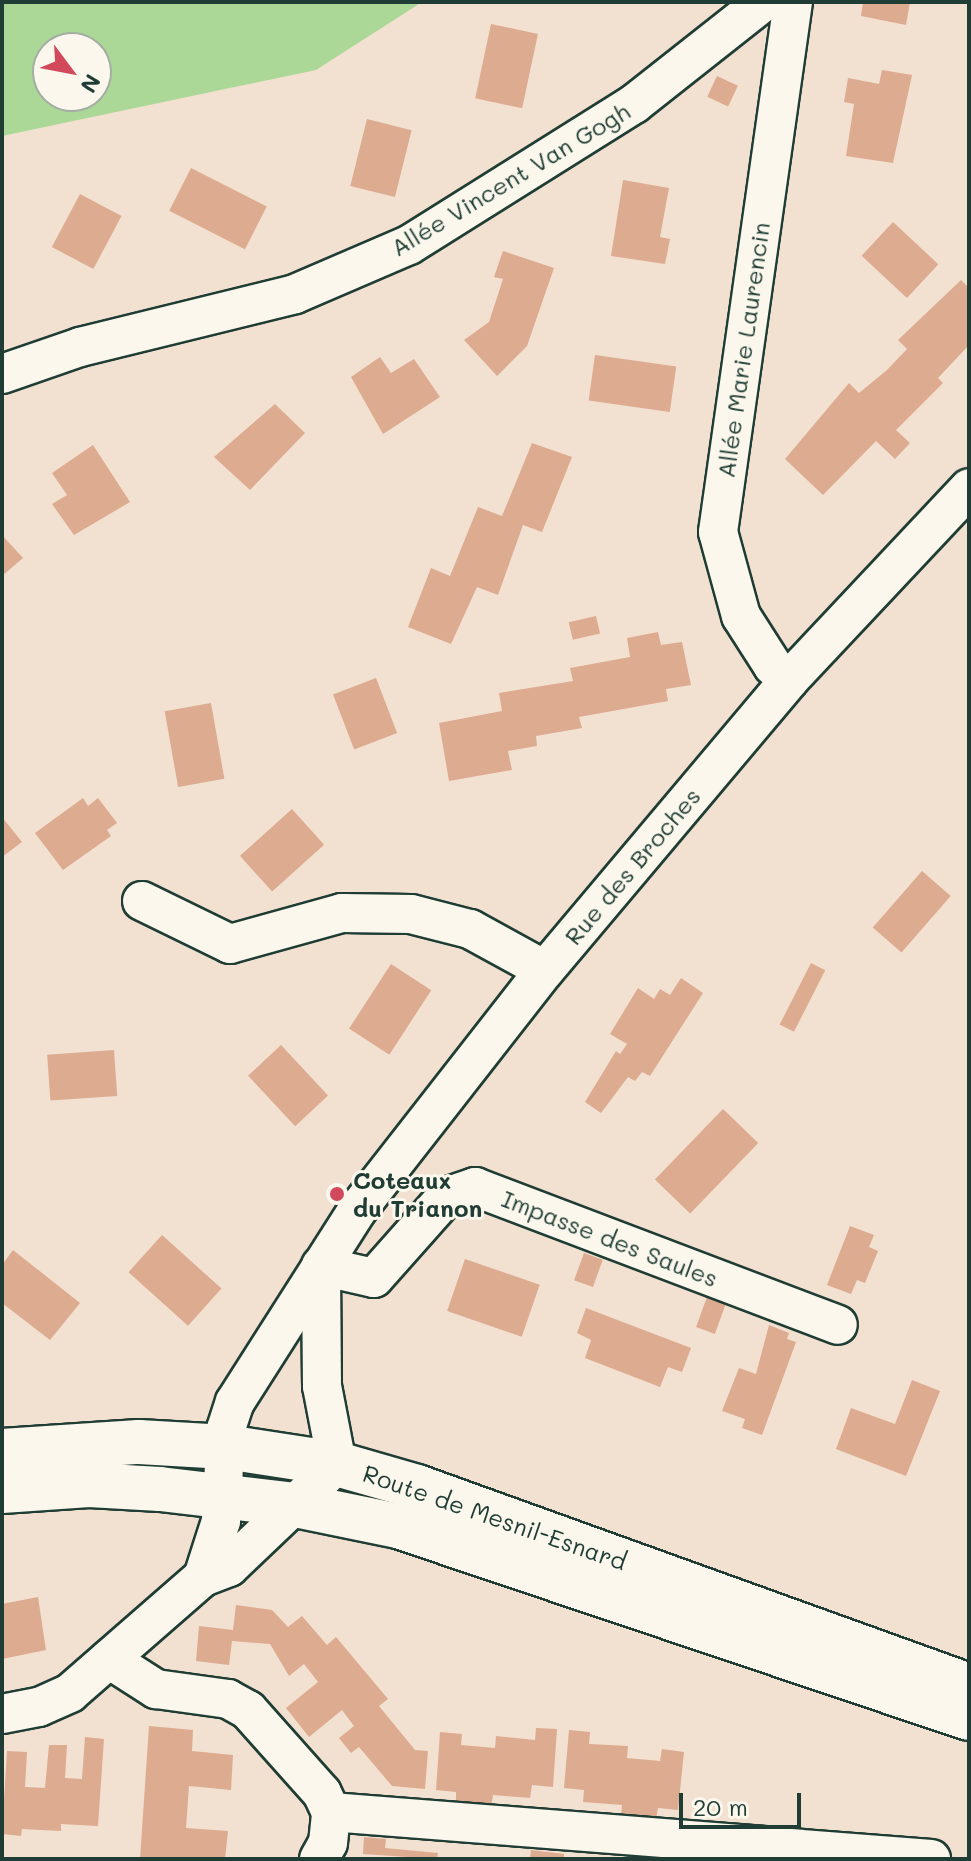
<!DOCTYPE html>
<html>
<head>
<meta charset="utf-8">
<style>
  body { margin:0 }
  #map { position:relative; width:971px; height:1861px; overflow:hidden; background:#f2e0d0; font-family:Mali,sans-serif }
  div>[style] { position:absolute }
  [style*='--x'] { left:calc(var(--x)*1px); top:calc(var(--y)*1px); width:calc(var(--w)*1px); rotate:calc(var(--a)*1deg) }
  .green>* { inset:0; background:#abd897 }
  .building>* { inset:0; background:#ddab90; transform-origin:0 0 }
  .roads { filter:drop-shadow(2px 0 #1f3d34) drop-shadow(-2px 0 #1f3d34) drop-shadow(0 2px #1f3d34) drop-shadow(0 -2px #1f3d34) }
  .street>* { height:38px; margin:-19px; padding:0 19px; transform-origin:19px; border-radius:19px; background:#fbf7ec }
  .secondary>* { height:44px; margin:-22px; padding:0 22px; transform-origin:22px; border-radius:22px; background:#fbf7ec }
  .dots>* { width:22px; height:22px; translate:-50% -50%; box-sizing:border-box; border:4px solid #fbf7ec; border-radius:50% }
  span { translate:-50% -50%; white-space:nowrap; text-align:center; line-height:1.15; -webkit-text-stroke:6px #fbf7ec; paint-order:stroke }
  .street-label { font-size:24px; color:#1f3d34 }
  .poi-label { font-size:24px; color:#1f3d34; font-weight:700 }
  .left { translate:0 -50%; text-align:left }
  .frame { position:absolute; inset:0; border:4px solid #1f3d34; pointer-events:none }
  .north { position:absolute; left:32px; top:32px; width:80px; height:80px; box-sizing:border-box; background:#fbf7ec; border:2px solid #a3ada2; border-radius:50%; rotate:122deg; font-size:22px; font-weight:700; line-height:32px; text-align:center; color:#1f3d34 }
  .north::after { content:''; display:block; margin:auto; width:28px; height:36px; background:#d1495b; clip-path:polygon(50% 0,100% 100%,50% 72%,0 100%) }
  .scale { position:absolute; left:679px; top:1793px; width:122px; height:36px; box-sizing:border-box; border:4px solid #1f3d34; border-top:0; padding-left:10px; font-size:24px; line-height:28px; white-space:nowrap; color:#1f3d34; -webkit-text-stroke:6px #fbf7ec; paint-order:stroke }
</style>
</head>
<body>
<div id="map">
  <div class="green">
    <i style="clip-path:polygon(evenodd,2px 2px,422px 2px,316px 70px,2px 136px,2px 2px,48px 48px,96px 48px,96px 96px,48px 96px,48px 48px)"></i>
  </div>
  <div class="building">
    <i style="clip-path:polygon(863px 2px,910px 2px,906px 25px,861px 16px)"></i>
    <i style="left:491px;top:24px;width:48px;height:76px;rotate:12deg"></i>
    <i style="clip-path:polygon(882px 70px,912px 75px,893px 163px,846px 156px,854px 104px,844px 102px,848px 78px,879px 84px)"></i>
    <i style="left:717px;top:76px;width:23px;height:23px;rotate:25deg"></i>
    <i style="left:367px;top:119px;width:46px;height:69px;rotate:14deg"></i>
    <i style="left:191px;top:168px;width:85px;height:48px;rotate:27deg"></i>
    <i style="clip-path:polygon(623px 180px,669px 188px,660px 237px,670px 239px,665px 264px,611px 256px)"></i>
    <i style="left:80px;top:194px;width:47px;height:60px;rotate:28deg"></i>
    <i style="left:893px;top:222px;width:62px;height:46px;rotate:43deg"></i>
    <i style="clip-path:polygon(503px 251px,554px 268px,527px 346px,497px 376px,464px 340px,489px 322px,503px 279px,494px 277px)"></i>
    <i style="clip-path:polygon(961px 280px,969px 288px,969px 345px,938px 378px,943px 383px,896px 430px,910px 443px,895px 459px,876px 441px,823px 495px,785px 459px,849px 383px,859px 393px,887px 370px,907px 349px,898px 340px)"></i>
    <i style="left:595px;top:355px;width:82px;height:46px;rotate:8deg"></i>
    <i style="clip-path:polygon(380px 357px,391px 373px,414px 359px,440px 397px,383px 434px,351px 377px)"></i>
    <i style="clip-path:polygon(275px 404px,305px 433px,250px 490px,214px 457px)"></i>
    <i style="clip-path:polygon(532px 443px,572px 457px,542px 532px,523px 525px,498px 595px,477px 587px,451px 644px,408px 627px,431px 568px,450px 576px,478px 507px,502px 516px)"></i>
    <i style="clip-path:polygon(93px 445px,130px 502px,74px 535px,52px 504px,67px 495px,52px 473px)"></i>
    <i style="clip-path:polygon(2px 535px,23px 558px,2px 576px)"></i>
    <i style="left:596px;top:616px;width:18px;height:28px;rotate:77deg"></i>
    <i style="clip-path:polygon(658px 632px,661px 645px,682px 642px,691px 685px,666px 689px,668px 701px,579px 717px,582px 728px,536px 736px,537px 746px,508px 751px,512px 770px,449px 781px,439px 723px,502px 711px,499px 693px,573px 681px,570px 668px,630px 657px,627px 638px)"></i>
    <i style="left:376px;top:678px;width:59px;height:46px;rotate:69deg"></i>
    <i style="left:211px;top:703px;width:77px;height:47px;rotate:80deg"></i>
    <i style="clip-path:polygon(83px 798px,88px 806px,98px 798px,117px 823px,107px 830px,111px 836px,63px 870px,35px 833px)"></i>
    <i style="left:292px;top:809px;width:48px;height:70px;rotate:48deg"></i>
    <i style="clip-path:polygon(2px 817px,22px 842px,2px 857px)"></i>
    <i style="left:922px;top:871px;width:38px;height:75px;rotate:41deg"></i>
    <i style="left:811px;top:963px;width:16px;height:69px;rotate:27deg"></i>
    <i style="left:391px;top:964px;width:48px;height:77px;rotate:33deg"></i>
    <i style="clip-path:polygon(681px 978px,703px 993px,650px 1076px,642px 1072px,635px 1081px,628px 1077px,601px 1113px,585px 1102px,616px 1051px,620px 1054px,627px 1044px,610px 1034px,638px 988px,654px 999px,660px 989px,670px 995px)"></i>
    <i style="left:281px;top:1045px;width:69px;height:45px;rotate:47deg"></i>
    <i style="left:114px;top:1050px;width:46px;height:67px;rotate:86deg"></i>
    <i style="left:723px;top:1109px;width:49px;height:98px;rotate:44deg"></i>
    <i style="clip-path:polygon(850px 1226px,874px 1235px,869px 1247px,878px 1251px,865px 1283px,857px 1280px,851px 1294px,827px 1285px)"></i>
    <i style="left:162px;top:1235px;width:80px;height:50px;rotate:42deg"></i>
    <i style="clip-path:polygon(13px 1250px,80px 1303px,50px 1340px,2px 1303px,2px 1265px)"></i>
    <i style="left:584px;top:1253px;width:20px;height:29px;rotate:20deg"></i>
    <i style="left:465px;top:1259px;width:79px;height:55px;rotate:19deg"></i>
    <i style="left:707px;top:1297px;width:20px;height:32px;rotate:20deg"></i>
    <i style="clip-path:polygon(586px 1308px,691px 1348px,682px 1372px,668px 1367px,660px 1387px,585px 1358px,591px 1340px,577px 1333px)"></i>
    <i style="clip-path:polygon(769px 1325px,789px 1333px,787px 1339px,796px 1342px,762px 1435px,742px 1428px,745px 1419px,722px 1411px,739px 1368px,756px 1374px)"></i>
    <i style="clip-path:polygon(912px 1380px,940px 1391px,906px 1476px,836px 1449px,851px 1408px,895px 1424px)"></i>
    <i style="clip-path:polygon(38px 1597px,46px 1650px,2px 1659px,2px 1604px)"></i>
    <i style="clip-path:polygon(236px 1605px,272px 1610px,288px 1627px,302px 1616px,327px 1645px,336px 1637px,388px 1699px,379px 1706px,415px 1750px,428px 1751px,425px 1789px,392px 1786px,359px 1747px,351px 1753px,339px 1738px,354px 1726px,342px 1710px,309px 1737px,286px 1708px,318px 1682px,304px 1664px,289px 1676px,270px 1644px,232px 1641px,229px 1665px,196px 1661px,199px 1626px,233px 1630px)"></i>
    <i style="clip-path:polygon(149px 1726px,193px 1730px,192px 1751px,233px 1755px,231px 1790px,189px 1786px,186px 1828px,228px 1831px,225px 1859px,140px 1859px)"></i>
    <i style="clip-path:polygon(536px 1728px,557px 1729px,553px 1787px,532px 1785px,530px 1798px,493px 1795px,491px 1806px,456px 1803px,456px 1792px,436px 1790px,440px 1732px,462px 1734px,461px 1745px,495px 1748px,496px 1736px,535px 1740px)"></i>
    <i style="clip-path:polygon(569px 1730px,590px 1732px,589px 1744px,628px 1746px,627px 1758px,660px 1761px,662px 1749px,684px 1752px,678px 1810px,658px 1808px,656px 1819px,621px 1817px,622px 1805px,583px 1802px,584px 1790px,564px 1788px)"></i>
    <i style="clip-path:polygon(85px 1737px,104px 1739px,98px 1826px,61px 1824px,61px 1831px,22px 1829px,21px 1836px,2px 1834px,7px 1751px,27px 1752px,25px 1787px,45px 1788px,49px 1745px,67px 1745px,65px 1778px,82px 1779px)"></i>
    <i style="clip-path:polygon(364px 1837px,386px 1839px,385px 1848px,438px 1853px,437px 1859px,363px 1854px)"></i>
    <i style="clip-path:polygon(531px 1850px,564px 1854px,564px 1859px,530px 1859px)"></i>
  </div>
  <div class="roads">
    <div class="street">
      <i style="--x:2;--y:374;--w:83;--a:-19.1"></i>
      <i style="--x:80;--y:347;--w:221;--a:-13.8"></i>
      <i style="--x:295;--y:294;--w:124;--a:-23.3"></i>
      <i style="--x:409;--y:245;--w:266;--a:-32.1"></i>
      <i style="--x:634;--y:104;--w:164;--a:-38.3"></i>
      <i style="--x:789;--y:680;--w:21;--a:-139"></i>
      <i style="--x:773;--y:666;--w:59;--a:-122.6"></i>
      <i style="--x:741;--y:616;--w:87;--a:-105.3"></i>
      <i style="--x:718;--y:532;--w:535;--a:-81.95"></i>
      <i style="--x:142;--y:901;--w:98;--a:26"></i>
      <i style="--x:230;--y:944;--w:116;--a:-15.5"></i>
      <i style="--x:342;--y:913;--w:69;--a:0.8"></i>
      <i style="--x:411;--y:914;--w:61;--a:14.3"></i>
      <i style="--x:470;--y:929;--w:85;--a:28.7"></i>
      <i style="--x:321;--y:1266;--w:54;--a:12.8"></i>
      <i style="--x:374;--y:1278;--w:108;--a:-48.4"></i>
      <i style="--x:446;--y:1197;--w:31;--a:-19"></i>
      <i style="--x:475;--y:1187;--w:388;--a:20.8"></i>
      <i style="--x:203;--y:1577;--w:59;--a:-72.2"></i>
      <i style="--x:221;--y:1521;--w:92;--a:-86.9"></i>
      <i style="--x:226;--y:1429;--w:28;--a:-72"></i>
      <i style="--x:235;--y:1402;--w:229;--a:-57.5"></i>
      <i style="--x:358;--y:1209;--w:303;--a:-52"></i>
      <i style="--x:545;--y:970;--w:379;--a:-49.9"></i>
      <i style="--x:789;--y:680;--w:263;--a:-46.8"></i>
      <i style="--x:109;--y:1659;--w:56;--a:32.6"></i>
      <i style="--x:156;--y:1689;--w:73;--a:7.9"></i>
      <i style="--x:228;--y:1699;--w:23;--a:29"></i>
      <i style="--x:248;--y:1710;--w:111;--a:48.3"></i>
      <i style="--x:322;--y:1793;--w:21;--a:65"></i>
      <i style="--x:331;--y:1812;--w:602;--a:4.48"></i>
      <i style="--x:2;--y:1714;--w:38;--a:-11"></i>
      <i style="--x:39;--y:1707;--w:34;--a:-24"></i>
      <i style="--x:70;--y:1693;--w:176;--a:-41.1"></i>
      <i style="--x:203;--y:1577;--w:28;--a:-21"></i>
      <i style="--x:229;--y:1567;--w:149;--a:-43.6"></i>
      <i style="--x:337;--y:1464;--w:79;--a:-100.9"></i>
      <i style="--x:322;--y:1386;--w:120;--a:-90.5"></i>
      <i style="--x:319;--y:1859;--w:18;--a:-61"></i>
      <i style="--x:328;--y:1843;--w:31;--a:-84"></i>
    </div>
    <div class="secondary">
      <i style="--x:2;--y:1451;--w:137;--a:-3.8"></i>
      <i style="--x:139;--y:1442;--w:87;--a:3.3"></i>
      <i style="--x:226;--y:1447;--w:112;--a:8.7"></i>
      <i style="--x:337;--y:1464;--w:83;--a:16"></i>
      <i style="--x:417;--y:1487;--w:587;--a:19.82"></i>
      <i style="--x:2;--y:1491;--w:87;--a:-3.9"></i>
      <i style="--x:89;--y:1485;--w:71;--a:3.2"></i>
      <i style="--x:160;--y:1489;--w:137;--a:6.7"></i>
      <i style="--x:296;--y:1505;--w:104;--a:11.6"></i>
      <i style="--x:398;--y:1526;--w:602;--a:18.59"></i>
    </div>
  </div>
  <div class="dots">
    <i style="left:337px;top:1194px;background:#d1495b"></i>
  </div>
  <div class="street-label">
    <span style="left:510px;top:179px;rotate:-31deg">Allée Vincent Van Gogh</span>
    <span style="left:743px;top:350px;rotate:-82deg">Allée Marie Laurencin</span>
    <span style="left:632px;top:866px;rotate:-50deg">Rue des Broches</span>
    <span style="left:610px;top:1238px;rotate:21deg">Impasse des Saules</span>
    <span style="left:495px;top:1517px;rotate:19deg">Route de Mesnil-Esnard</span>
  </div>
  <div class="poi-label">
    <span class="left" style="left:353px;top:1194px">Coteaux<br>du Trianon</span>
  </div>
  <div class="frame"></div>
  <div class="north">N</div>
  <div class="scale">20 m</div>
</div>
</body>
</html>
